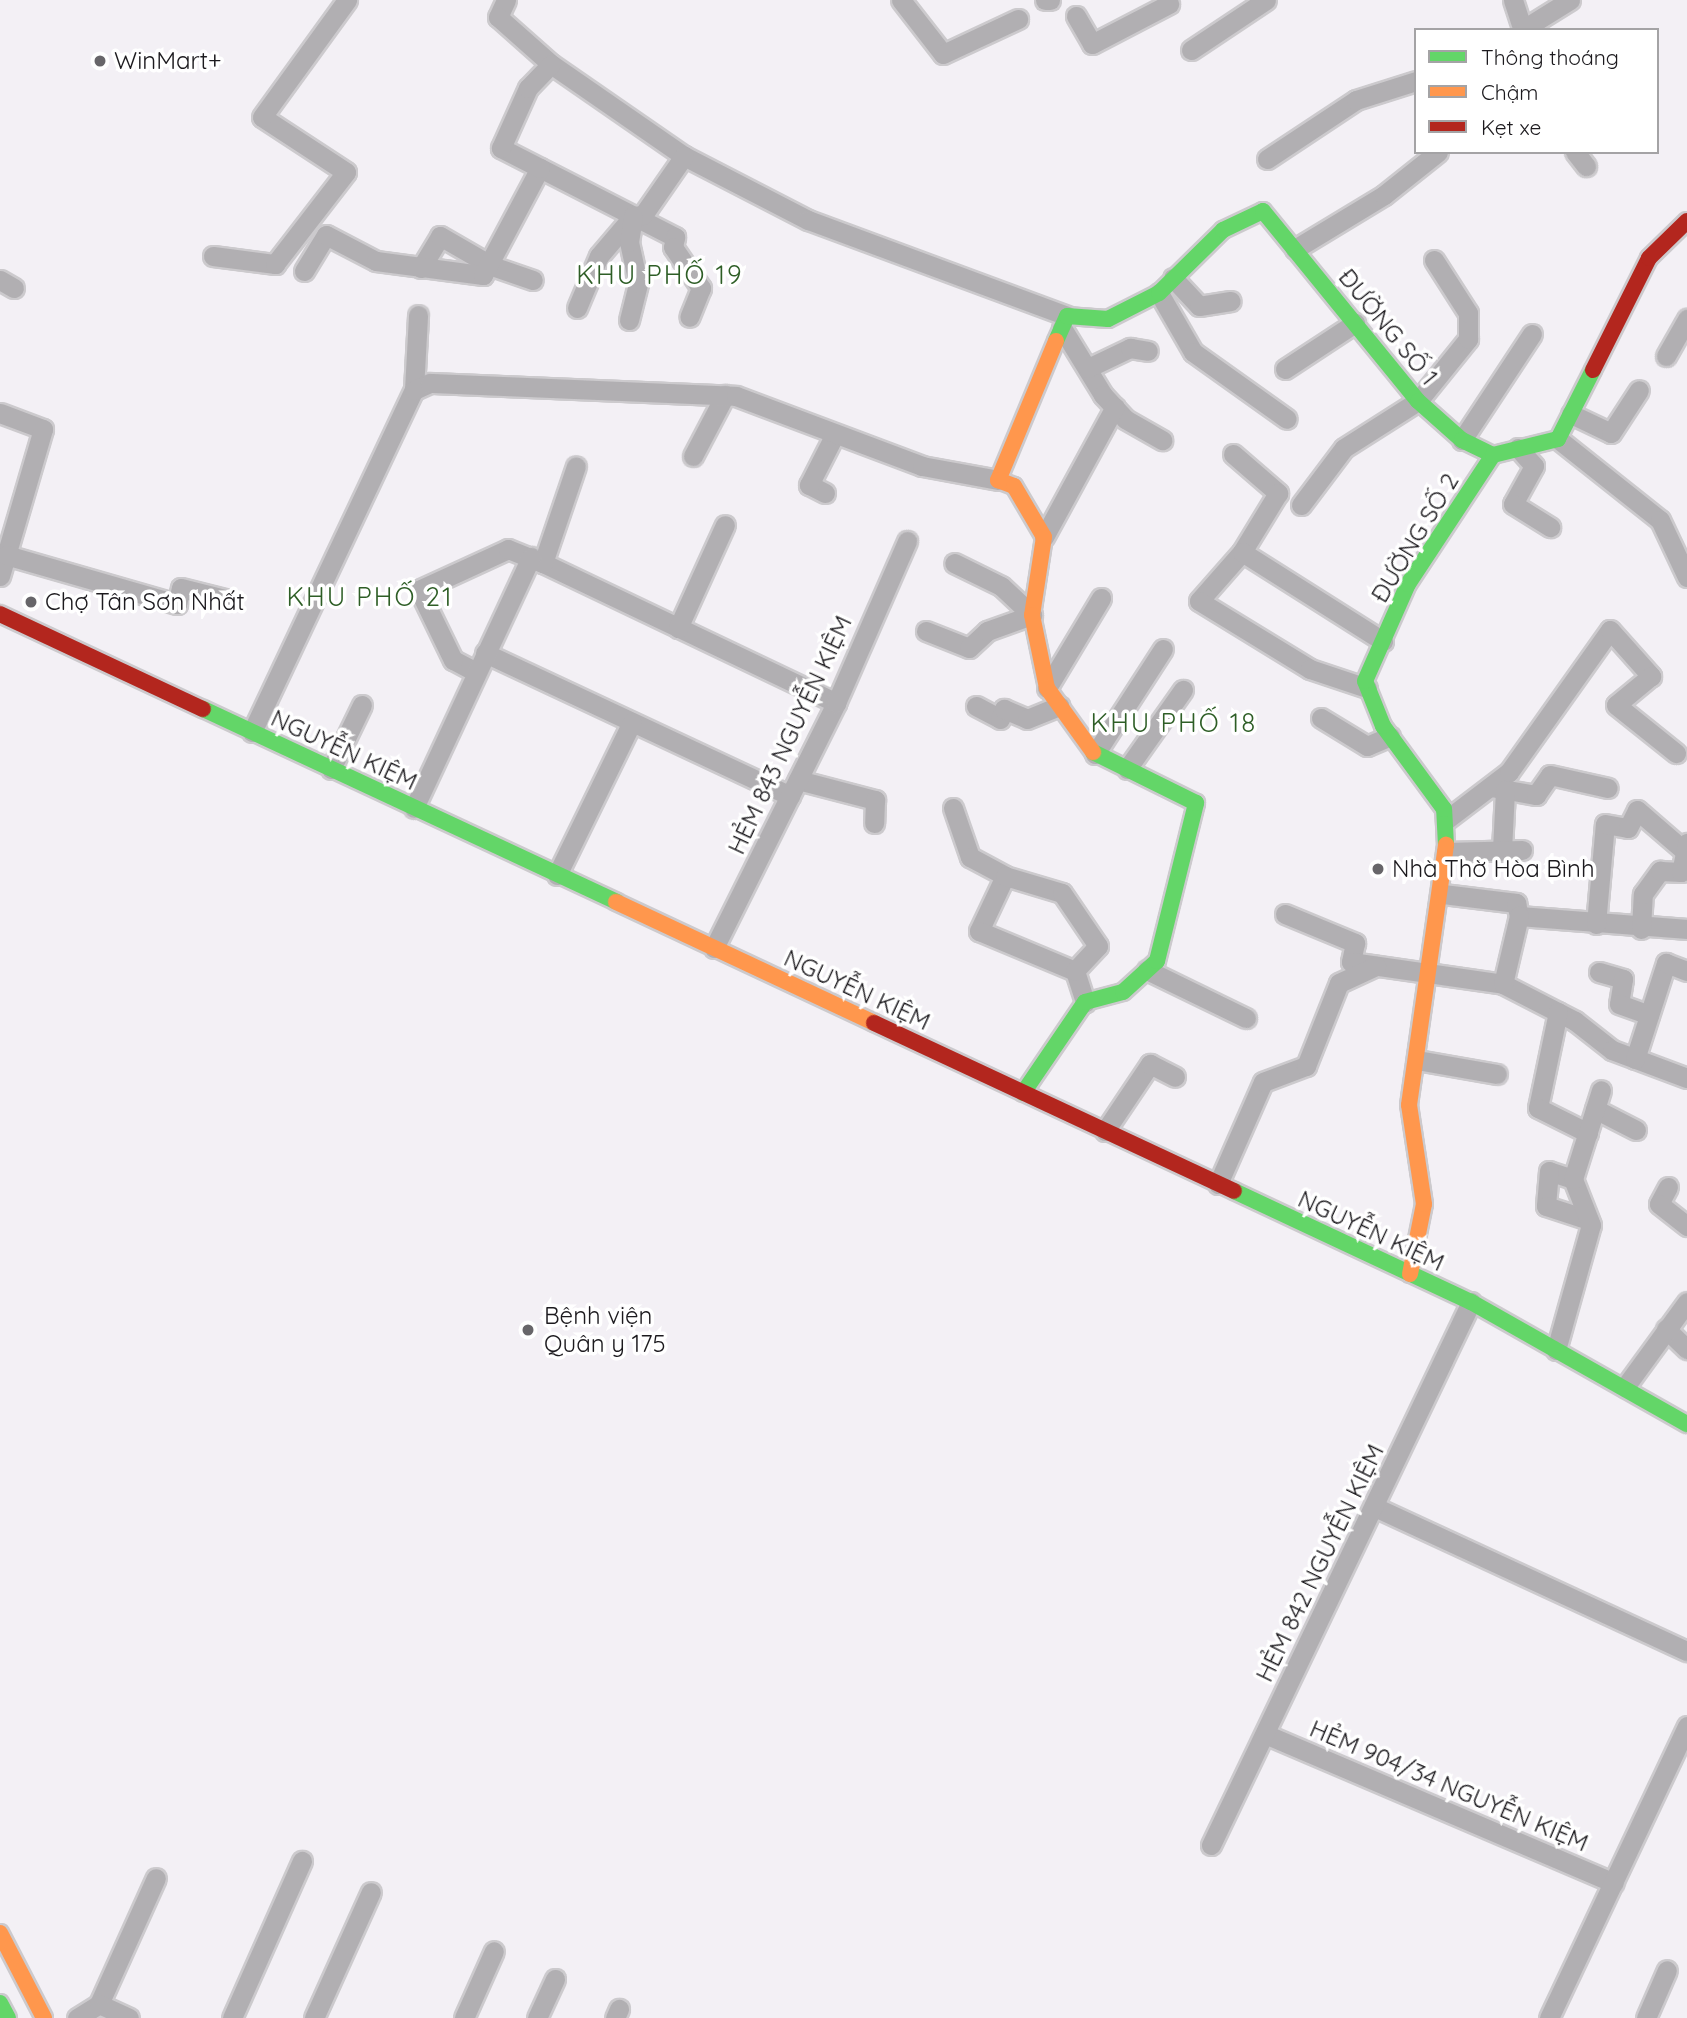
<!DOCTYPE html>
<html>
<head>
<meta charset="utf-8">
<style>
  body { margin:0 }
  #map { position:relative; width:1687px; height:2018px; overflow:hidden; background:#f3f0f5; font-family:Quicksand,sans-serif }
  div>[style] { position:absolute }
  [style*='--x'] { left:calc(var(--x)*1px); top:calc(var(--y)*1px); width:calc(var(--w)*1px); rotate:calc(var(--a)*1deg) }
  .roads { filter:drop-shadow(2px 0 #cccacd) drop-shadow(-2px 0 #cccacd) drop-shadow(0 2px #cccacd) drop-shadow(0 -2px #cccacd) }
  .street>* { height:19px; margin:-9.5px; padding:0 9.5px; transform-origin:9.5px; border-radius:9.5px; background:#b1afb2 }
  .fast>* { height:16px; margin:-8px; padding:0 8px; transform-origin:8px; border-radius:8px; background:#63d668 }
  .slow>* { height:16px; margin:-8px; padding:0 8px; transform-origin:8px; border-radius:8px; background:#ff974d }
  .jam>* { height:16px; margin:-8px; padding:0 8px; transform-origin:8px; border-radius:8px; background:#b3261e }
  .dots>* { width:19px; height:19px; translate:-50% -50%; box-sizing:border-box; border:4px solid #fff; border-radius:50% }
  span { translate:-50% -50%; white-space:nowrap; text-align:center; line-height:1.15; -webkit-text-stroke:7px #fff; paint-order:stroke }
  .poi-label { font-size:24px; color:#1c1a1e }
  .left { translate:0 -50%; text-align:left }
  .street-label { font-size:24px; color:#1c1a1e }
  .neighbourhood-label { font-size:26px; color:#2e5e26; letter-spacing:2px }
  .legend { position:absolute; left:1414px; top:28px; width:245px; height:126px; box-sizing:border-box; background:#fff; border:2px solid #a4a3a5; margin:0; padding:9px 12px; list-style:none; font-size:21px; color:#1c1a1e }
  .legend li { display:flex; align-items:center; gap:14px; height:35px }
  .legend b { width:35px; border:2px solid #a4a3a5 }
</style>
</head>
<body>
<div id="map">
  <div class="roads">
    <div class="street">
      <i style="--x:506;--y:0;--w:19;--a:115"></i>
      <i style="--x:498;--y:17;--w:71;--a:41.6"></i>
      <i style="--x:551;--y:64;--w:162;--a:34.7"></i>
      <i style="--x:684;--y:156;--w:140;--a:27.3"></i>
      <i style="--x:808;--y:220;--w:276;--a:20.3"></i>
      <i style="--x:901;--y:0;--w:68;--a:52.1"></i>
      <i style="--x:943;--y:54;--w:83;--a:-25"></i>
      <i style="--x:1045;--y:0;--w:5;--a:0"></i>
      <i style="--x:1513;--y:0;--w:32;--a:72"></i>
      <i style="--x:1076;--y:16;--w:32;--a:60"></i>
      <i style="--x:1092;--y:44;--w:87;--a:-27.5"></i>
      <i style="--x:1525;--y:28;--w:53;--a:-31.9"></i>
      <i style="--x:1191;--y:50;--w:90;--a:-33.7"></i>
      <i style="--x:1575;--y:152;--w:18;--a:52"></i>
      <i style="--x:1267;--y:159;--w:107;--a:-33.5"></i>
      <i style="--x:1356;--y:100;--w:63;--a:-17.6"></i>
      <i style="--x:540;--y:168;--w:152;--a:27.1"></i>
      <i style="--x:675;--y:237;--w:10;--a:101"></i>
      <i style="--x:673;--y:247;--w:50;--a:55.7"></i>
      <i style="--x:701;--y:288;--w:31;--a:112"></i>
      <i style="--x:1295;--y:249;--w:104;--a:-31.2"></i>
      <i style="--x:1384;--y:195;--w:69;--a:-38.5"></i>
      <i style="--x:213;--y:256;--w:63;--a:7.4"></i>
      <i style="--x:275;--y:264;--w:116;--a:-52.3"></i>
      <i style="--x:346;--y:172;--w:100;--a:-146.8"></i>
      <i style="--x:262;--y:117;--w:145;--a:-54"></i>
      <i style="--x:421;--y:268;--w:37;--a:-59"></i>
      <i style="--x:440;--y:236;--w:60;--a:30"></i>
      <i style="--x:492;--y:266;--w:43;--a:18.9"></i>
      <i style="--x:304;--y:271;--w:42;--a:-58.6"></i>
      <i style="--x:326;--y:235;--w:56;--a:27.5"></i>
      <i style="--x:376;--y:261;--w:108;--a:7.5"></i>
      <i style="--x:483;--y:275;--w:121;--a:-62"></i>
      <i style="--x:540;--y:168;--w:44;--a:-152.9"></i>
      <i style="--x:501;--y:148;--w:66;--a:-65.8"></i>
      <i style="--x:528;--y:88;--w:33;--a:-46"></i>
      <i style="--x:1173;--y:278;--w:38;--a:47"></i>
      <i style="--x:1199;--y:306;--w:32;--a:-9"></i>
      <i style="--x:0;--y:280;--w:16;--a:30"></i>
      <i style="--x:1159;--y:293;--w:68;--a:60"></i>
      <i style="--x:1193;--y:352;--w:115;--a:35.5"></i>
      <i style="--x:577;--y:308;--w:56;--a:-67.1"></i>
      <i style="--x:599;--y:256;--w:52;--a:-49.6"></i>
      <i style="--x:633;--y:216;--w:10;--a:-6"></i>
      <i style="--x:643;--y:215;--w:72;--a:-55.2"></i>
      <i style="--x:629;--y:320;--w:38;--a:-76"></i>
      <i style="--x:638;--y:283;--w:42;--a:-102.4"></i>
      <i style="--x:629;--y:242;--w:25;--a:-81"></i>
      <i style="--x:1062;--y:328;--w:79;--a:58.5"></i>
      <i style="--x:1103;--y:395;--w:33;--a:47"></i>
      <i style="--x:1125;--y:419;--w:43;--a:29.6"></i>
      <i style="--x:1666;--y:356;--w:43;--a:-60.4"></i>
      <i style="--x:1088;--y:368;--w:47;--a:-25.5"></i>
      <i style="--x:1130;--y:348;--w:18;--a:9"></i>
      <i style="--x:1285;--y:369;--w:84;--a:-33.3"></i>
      <i style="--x:414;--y:390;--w:75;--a:-86.9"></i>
      <i style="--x:0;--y:413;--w:46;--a:20.4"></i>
      <i style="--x:43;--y:429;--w:153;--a:106.3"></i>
      <i style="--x:1571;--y:414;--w:44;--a:25.4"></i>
      <i style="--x:1611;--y:433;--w:51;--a:-56.9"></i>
      <i style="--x:1558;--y:439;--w:130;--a:38.5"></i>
      <i style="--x:1660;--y:520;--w:63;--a:64.7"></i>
      <i style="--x:1462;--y:440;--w:127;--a:-56.6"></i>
      <i style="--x:1518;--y:448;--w:24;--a:48"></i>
      <i style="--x:1534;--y:466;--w:43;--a:118.9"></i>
      <i style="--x:1513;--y:504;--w:44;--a:31.9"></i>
      <i style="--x:1233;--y:454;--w:60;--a:40.9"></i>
      <i style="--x:1278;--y:493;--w:69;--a:121.4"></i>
      <i style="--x:1242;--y:552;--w:65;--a:131.3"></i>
      <i style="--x:1199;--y:601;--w:130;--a:31.5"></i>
      <i style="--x:1310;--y:669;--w:60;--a:18.4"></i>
      <i style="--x:693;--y:456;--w:69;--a:-62.3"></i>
      <i style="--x:825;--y:493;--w:18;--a:-153"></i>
      <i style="--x:809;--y:485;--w:57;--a:-63"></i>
      <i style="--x:1301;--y:505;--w:71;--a:-53"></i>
      <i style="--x:1344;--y:448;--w:88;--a:-32.4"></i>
      <i style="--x:1418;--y:401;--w:80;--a:-51.1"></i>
      <i style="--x:1468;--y:339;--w:26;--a:-90"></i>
      <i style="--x:1468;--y:313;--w:63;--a:-122.7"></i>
      <i style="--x:1044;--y:537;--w:148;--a:-61.4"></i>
      <i style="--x:1242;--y:552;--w:167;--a:32.3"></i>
      <i style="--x:6;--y:555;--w:178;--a:16"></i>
      <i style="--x:177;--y:604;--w:16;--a:-76"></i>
      <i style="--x:181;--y:588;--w:45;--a:14"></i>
      <i style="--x:543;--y:563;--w:325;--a:25.5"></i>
      <i style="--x:678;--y:628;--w:113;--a:-65.5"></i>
      <i style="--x:926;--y:631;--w:46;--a:21.6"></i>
      <i style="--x:969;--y:648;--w:25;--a:-43"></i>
      <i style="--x:987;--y:631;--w:48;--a:-19.6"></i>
      <i style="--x:1032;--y:615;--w:42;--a:-136.9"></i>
      <i style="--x:1001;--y:586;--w:52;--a:-153.9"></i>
      <i style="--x:485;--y:653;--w:337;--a:25.1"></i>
      <i style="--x:476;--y:672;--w:26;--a:-152"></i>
      <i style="--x:453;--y:660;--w:78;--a:-115.9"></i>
      <i style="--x:419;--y:590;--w:98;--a:-24.7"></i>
      <i style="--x:508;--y:549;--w:38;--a:22"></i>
      <i style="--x:543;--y:563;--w:102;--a:-71.2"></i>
      <i style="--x:1047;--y:688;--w:105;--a:-59"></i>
      <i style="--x:976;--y:706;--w:27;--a:28"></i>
      <i style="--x:1000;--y:719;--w:11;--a:-68"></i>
      <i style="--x:1004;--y:709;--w:25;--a:23"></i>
      <i style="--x:1027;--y:719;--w:35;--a:-22"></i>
      <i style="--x:1321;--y:718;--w:54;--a:31.3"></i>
      <i style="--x:1367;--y:746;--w:25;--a:-23"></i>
      <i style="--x:252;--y:732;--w:378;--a:-64.7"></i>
      <i style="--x:414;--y:390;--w:17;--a:-24"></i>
      <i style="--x:430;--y:383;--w:306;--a:2.4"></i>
      <i style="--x:736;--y:396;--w:199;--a:20.6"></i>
      <i style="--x:922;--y:466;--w:77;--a:10.4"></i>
      <i style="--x:1095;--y:754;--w:125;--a:-57.1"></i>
      <i style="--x:331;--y:769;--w:71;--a:-64.2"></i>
      <i style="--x:1127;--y:769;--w:97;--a:-54.7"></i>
      <i style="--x:798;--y:780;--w:80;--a:14.6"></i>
      <i style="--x:875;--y:800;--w:23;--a:92"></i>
      <i style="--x:1491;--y:787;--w:46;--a:10.1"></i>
      <i style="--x:1536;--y:795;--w:24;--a:-55"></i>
      <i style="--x:1550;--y:775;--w:59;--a:12.6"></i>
      <i style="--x:414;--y:808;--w:277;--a:-65"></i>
      <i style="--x:953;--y:808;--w:52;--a:70.9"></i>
      <i style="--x:970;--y:857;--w:40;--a:28"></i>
      <i style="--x:1005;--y:876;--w:61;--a:115.3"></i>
      <i style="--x:979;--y:931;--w:104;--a:22.6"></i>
      <i style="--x:1075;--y:971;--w:33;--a:72"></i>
      <i style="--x:1446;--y:820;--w:79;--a:-37.3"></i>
      <i style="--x:1509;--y:772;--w:174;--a:-54.6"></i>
      <i style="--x:1610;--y:630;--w:62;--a:48.3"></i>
      <i style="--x:1651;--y:676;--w:45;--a:140.4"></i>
      <i style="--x:1616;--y:705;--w:77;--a:38.7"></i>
      <i style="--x:1502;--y:850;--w:60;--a:-87.1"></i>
      <i style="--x:1446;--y:852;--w:76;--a:-1.5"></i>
      <i style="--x:557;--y:875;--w:170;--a:-63.9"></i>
      <i style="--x:1005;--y:876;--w:59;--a:16.6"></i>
      <i style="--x:1062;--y:893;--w:64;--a:55.8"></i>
      <i style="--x:1098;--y:946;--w:34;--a:133"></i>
      <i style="--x:1443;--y:894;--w:74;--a:7"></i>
      <i style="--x:1516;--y:903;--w:13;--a:77"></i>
      <i style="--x:1519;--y:916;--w:169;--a:4.4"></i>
      <i style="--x:1285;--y:914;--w:76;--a:22.5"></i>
      <i style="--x:1355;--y:943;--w:19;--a:102"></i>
      <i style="--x:1351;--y:962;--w:154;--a:8.2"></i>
      <i style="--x:1503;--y:984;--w:81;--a:27.2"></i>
      <i style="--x:1575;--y:1021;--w:47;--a:38.1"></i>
      <i style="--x:1612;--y:1050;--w:80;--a:20.5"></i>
      <i style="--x:1596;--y:924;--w:100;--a:-84.9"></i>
      <i style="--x:1605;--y:824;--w:23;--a:10"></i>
      <i style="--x:1628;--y:828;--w:20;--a:-63"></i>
      <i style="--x:1637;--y:810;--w:58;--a:40.8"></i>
      <i style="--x:1641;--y:929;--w:35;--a:-87"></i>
      <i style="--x:1643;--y:894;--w:29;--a:-54"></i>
      <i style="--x:1660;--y:871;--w:21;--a:3"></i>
      <i style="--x:1681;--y:872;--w:30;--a:-78"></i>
      <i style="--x:714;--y:948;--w:274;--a:-63.5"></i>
      <i style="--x:836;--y:703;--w:177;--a:-66.3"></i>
      <i style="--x:1147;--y:970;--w:110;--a:25.9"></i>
      <i style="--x:1599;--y:972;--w:25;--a:16"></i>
      <i style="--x:1623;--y:979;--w:25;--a:99"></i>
      <i style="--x:1619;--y:1004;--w:32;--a:20"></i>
      <i style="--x:1503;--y:984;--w:70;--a:-76.8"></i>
      <i style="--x:1558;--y:1012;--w:98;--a:101.8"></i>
      <i style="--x:1538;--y:1108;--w:56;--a:26.6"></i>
      <i style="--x:1635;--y:1059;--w:101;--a:-72.1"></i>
      <i style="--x:1666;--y:963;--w:22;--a:21"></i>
      <i style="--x:1417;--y:1060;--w:81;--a:9.9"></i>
      <i style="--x:1595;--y:1109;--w:46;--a:27.1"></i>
      <i style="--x:1105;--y:1131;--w:81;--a:-56.1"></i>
      <i style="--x:1150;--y:1064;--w:28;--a:27"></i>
      <i style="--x:1573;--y:1179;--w:25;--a:-162"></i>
      <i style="--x:1549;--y:1171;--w:35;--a:95"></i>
      <i style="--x:1546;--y:1206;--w:45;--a:18"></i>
      <i style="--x:1218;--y:1184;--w:111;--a:-66.2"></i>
      <i style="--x:1263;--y:1082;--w:46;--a:-20.4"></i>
      <i style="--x:1306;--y:1066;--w:89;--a:-68.3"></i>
      <i style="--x:1339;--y:983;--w:41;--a:-24.7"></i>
      <i style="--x:1668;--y:1187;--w:19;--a:118"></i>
      <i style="--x:1659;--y:1204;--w:36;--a:38"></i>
      <i style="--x:1666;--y:1329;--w:29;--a:44"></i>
      <i style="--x:1556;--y:1350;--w:130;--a:-74.4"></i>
      <i style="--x:1591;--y:1225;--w:49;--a:-111.4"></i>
      <i style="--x:1573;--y:1179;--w:93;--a:-72.5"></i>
      <i style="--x:1625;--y:1387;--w:105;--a:-53.9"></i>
      <i style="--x:1375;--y:1507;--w:344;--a:24.8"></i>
      <i style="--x:1265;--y:1734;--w:379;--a:23.1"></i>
      <i style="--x:1211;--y:1845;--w:602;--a:-64.41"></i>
      <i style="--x:99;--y:2004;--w:138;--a:-65.7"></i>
      <i style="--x:77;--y:2018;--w:26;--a:-32"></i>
      <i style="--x:99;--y:2004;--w:33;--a:25"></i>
      <i style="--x:232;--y:2018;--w:172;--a:-66"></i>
      <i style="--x:314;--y:2018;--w:138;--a:-65.7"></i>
      <i style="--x:464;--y:2018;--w:73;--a:-65.9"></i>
      <i style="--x:537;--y:2018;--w:43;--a:-65.2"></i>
      <i style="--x:615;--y:2018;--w:10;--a:-66"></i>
      <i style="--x:1549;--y:2018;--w:323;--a:-64.7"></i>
      <i style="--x:1646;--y:2018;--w:52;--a:-66.4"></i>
    </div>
    <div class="fast">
      <i style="--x:1056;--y:341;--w:27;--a:-66"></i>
      <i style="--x:1067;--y:316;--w:41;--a:4.2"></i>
      <i style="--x:1108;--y:319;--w:57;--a:-27"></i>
      <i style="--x:1159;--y:293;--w:90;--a:-44.5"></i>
      <i style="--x:1223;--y:230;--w:44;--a:-25.4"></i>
      <i style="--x:1263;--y:211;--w:245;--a:50.8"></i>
      <i style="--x:1418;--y:401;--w:59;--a:41.6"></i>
      <i style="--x:1462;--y:440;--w:34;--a:26"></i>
      <i style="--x:203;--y:709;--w:456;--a:25"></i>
      <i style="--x:1446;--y:845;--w:36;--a:-93"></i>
      <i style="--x:1444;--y:809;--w:103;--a:-126.3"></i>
      <i style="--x:1383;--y:726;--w:48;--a:-111.8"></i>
      <i style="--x:1365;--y:681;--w:106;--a:-66.1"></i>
      <i style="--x:1408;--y:584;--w:154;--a:-56.6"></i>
      <i style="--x:1493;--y:455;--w:67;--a:-13.8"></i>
      <i style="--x:1558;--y:439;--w:77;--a:-63.1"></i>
      <i style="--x:1023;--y:1093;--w:110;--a:-55.7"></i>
      <i style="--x:1085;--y:1002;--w:39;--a:-15"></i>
      <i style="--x:1123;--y:992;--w:46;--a:-42.4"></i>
      <i style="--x:1157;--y:961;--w:163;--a:-76.1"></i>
      <i style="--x:1196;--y:803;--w:115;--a:-153.7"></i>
      <i style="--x:1234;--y:1191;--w:262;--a:25.1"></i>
      <i style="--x:1471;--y:1302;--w:248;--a:29.5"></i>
      <i style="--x:0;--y:2003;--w:17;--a:62"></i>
    </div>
    <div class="slow">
      <i style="--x:1056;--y:341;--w:151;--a:112.6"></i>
      <i style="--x:998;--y:480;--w:17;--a:21"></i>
      <i style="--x:1014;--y:486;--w:59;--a:59.5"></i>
      <i style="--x:1044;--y:537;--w:79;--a:98.7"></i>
      <i style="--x:1032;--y:615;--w:75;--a:78.4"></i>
      <i style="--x:1047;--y:688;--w:79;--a:54.3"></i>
      <i style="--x:616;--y:902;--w:285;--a:25.1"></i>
      <i style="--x:1410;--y:1274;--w:71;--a:-78.7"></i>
      <i style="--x:1424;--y:1204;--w:100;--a:-98.6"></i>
      <i style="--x:1409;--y:1105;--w:263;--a:-81.9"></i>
      <i style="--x:0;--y:1933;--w:96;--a:62.6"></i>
    </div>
    <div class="jam">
      <i style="--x:1593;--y:370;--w:125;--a:-63.4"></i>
      <i style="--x:1649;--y:258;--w:53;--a:-44.2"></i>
      <i style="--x:0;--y:614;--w:224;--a:25.1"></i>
      <i style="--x:874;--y:1023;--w:397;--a:25"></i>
    </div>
  </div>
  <div class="dots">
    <i style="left:100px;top:61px;background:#676569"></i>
    <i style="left:31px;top:602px;background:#676569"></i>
    <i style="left:1378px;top:869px;background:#676569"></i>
    <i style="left:528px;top:1330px;background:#676569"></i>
  </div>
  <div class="poi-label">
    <span class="left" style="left:114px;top:61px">WinMart+</span>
    <span class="left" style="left:45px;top:602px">Chợ Tân Sơn Nhất</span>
    <span class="left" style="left:1392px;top:869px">Nhà Thờ Hòa Bình</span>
    <span class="left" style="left:544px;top:1330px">Bệnh viện<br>Quân y 175</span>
  </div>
  <div class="street-label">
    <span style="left:1388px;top:327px;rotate:51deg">ĐƯỜNG SỐ 1</span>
    <span style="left:1415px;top:538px;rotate:-59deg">ĐƯỜNG SỐ 2</span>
    <span style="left:790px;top:735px;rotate:-65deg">HẺM 843 NGUYỄN KIỆM</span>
    <span style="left:344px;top:750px;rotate:25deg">NGUYỄN KIỆM</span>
    <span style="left:857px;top:990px;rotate:25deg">NGUYỄN KIỆM</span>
    <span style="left:1371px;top:1231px;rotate:25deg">NGUYỄN KIỆM</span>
    <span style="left:1320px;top:1563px;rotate:-64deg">HẺM 842 NGUYỄN KIỆM</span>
    <span style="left:1449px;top:1786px;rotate:23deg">HẺM 904/34 NGUYỄN KIỆM</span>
  </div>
  <div class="neighbourhood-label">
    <span style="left:660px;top:275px">KHU PHỐ 19</span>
    <span style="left:370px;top:597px">KHU PHỐ 21</span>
    <span style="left:1174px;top:723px">KHU PHỐ 18</span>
  </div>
  <ul class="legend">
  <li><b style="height:9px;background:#63d668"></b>Thông thoáng</li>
  <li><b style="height:9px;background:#ff974d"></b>Chậm</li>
  <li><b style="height:9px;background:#b3261e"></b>Kẹt xe</li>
  </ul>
</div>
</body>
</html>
